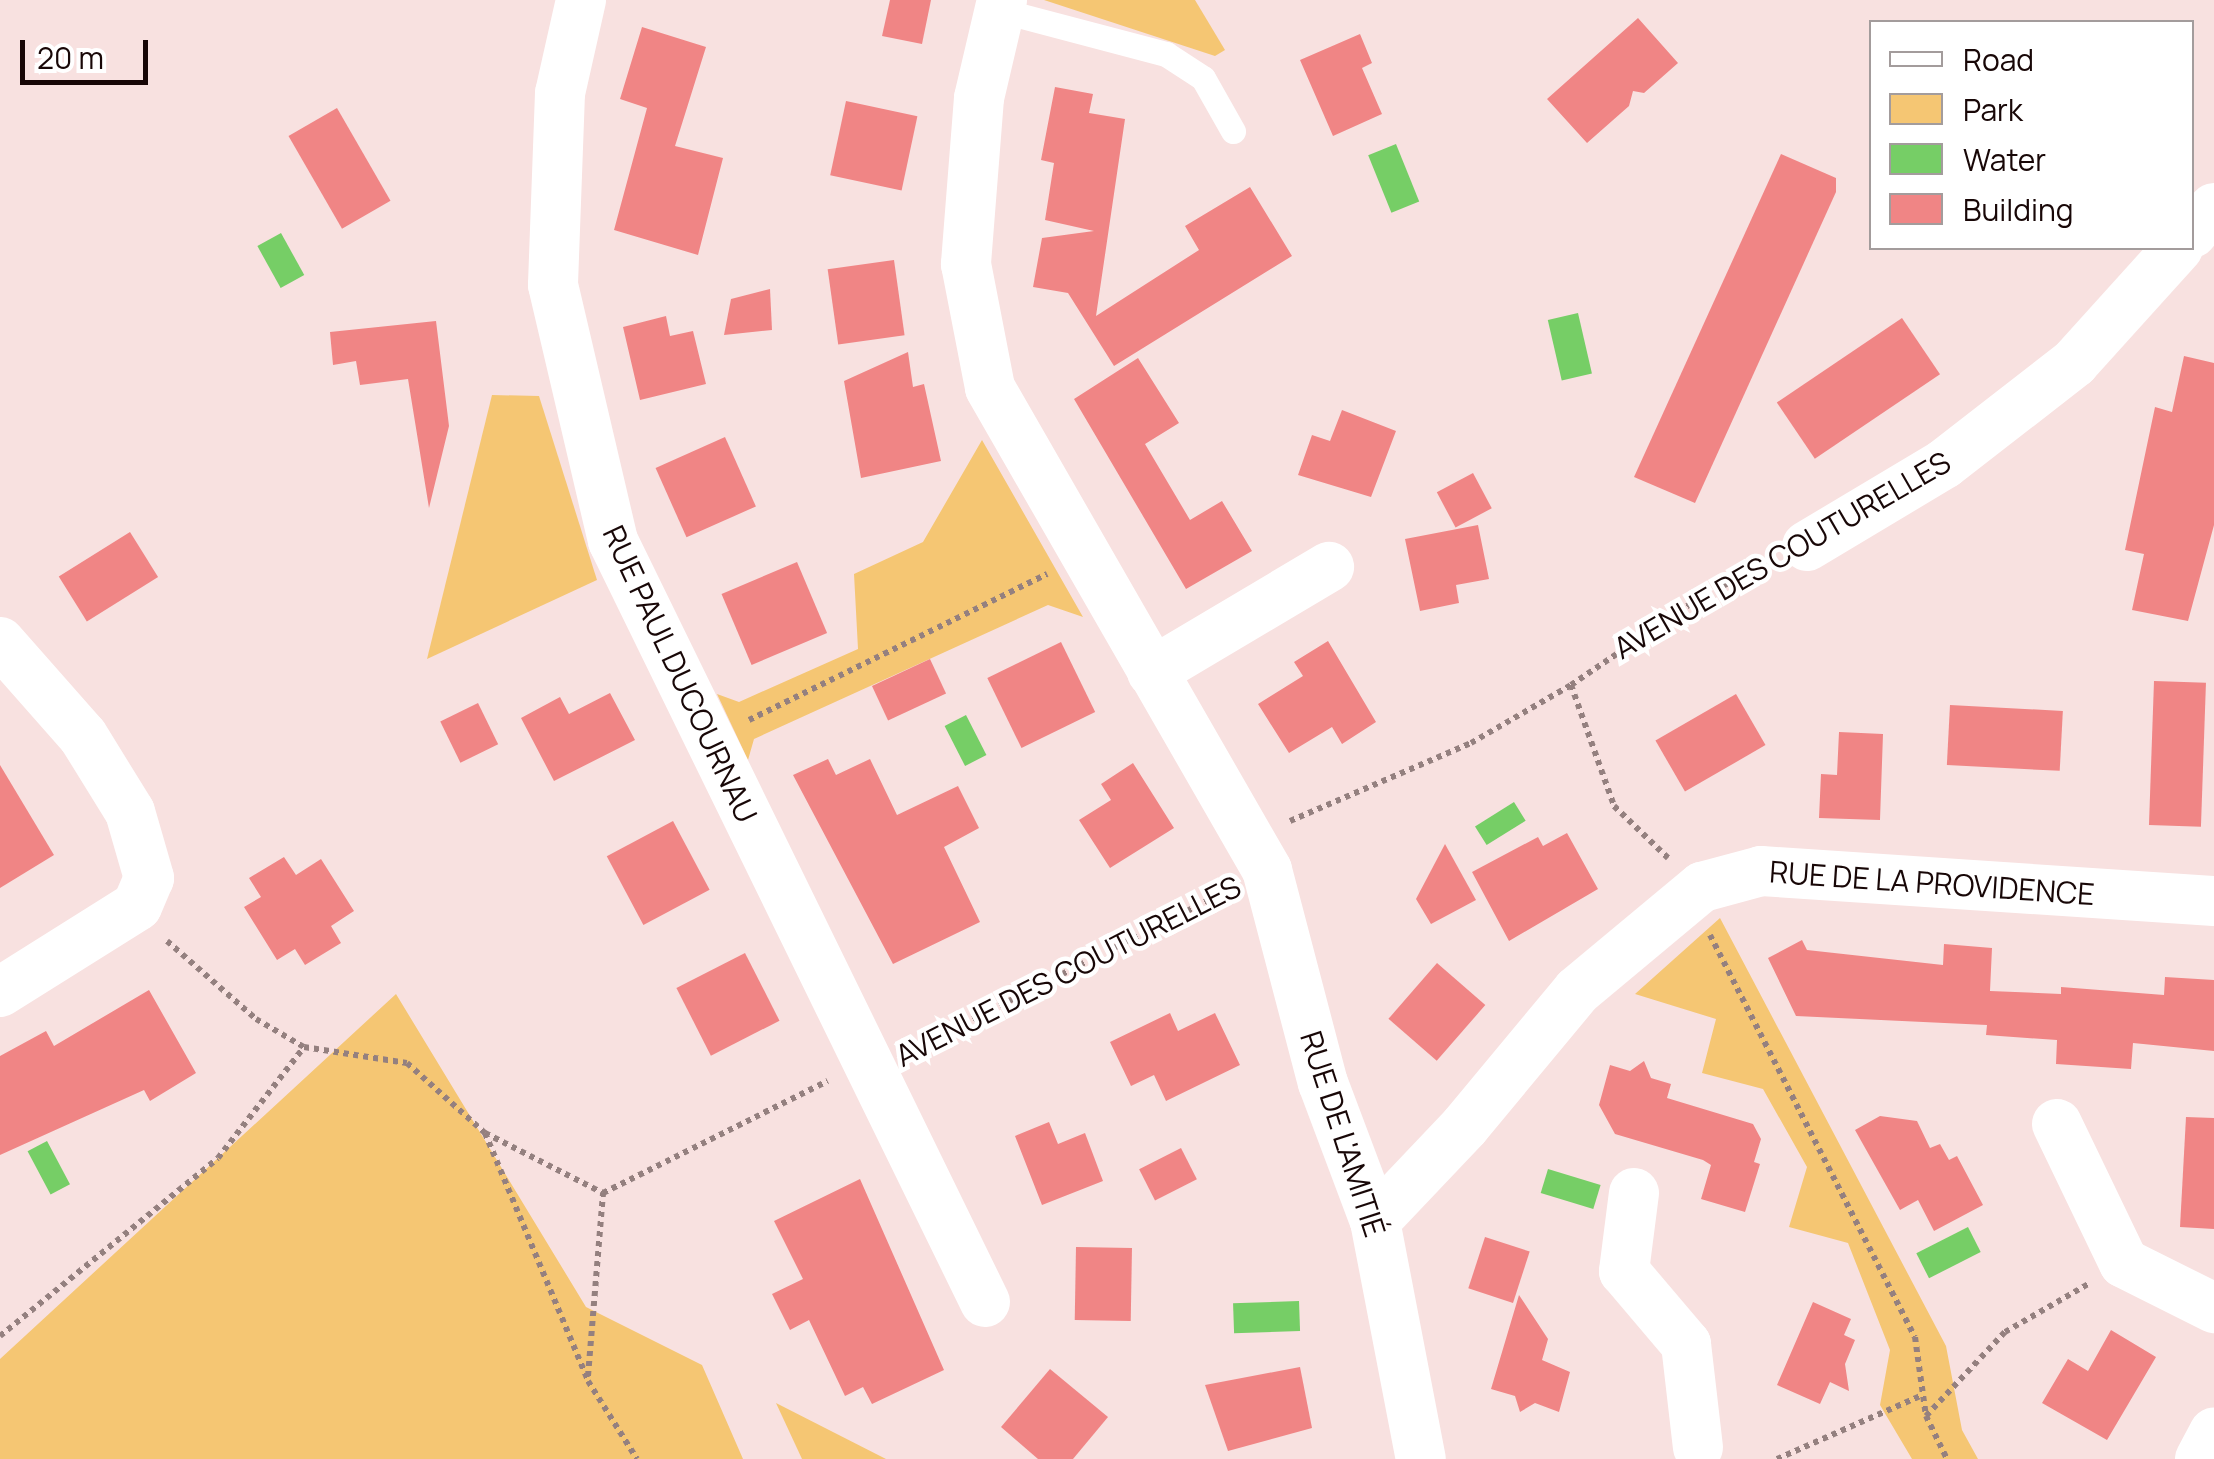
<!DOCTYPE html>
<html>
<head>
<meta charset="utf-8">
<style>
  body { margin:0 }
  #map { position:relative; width:2214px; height:1459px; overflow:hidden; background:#f8e1e0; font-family:Manrope,sans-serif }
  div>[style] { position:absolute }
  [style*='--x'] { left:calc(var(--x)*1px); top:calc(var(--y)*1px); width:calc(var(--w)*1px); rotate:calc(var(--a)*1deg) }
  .green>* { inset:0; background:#f5c673 }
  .water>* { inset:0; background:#76ce66; transform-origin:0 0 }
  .building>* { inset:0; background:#f08585; transform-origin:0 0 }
  .path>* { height:6px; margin-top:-3px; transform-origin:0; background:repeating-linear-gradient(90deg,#94807f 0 5px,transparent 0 10px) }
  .lane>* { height:25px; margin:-12.5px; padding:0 12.5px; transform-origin:12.5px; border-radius:12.5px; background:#fff }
  .street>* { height:50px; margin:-25px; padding:0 25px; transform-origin:25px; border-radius:25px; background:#fff }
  span { translate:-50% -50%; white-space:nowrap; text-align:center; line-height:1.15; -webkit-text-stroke:9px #fff; paint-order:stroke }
  .street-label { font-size:30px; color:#180707 }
  .legend { position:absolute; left:1869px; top:20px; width:325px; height:230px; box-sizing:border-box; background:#fff; border:2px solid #a39c9c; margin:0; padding:12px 18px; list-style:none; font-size:30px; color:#180707 }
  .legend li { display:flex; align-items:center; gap:20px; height:50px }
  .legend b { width:50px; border:2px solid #a39c9c }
  .scale { position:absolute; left:20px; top:40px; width:128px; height:45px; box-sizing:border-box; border:5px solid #180707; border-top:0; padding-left:12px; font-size:30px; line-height:35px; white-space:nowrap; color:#180707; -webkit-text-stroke:8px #fff; paint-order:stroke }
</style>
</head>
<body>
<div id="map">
  <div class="green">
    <i style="clip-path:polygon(1044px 0,1195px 0,1225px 50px,1215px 56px)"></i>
    <i style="clip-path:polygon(492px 395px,539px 396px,597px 580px,427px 659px)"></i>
    <i style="clip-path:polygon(982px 440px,1083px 617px,1048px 605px,754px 739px,748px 760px,717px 694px,739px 702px,858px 649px,854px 574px,923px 542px)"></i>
    <i style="clip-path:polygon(1720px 918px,1946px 1346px,1962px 1430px,1978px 1459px,1912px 1459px,1880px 1405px,1890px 1350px,1848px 1243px,1789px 1227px,1807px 1167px,1763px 1089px,1702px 1073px,1716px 1019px,1635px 994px)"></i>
    <i style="clip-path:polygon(396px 994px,586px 1307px,702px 1365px,743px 1459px,0 1459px,0 1359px)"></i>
    <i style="clip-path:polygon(776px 1403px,886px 1459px,802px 1459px)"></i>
  </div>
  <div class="water">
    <i style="left:1396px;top:144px;width:62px;height:30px;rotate:68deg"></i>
    <i style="left:281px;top:233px;width:48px;height:27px;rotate:61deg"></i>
    <i style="left:1578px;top:313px;width:62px;height:31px;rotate:77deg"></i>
    <i style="left:966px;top:715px;width:45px;height:24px;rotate:63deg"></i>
    <i style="left:1514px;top:802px;width:22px;height:46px;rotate:58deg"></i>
    <i style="left:47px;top:1141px;width:49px;height:22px;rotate:62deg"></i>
    <i style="left:1548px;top:1169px;width:55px;height:25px;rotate:17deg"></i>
    <i style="left:1968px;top:1227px;width:28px;height:58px;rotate:63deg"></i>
    <i style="left:1299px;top:1301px;width:30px;height:66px;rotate:88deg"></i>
  </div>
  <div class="building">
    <i style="clip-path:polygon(890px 0,931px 0,922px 44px,882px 36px)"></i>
    <i style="clip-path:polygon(1638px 18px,1678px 63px,1644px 93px,1633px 91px,1629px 106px,1587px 143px,1547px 99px)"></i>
    <i style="clip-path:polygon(642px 27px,706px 47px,675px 146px,723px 158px,698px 255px,614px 230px,647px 108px,620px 99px)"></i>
    <i style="clip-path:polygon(1360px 34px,1372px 63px,1362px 68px,1382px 114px,1333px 136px,1300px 60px)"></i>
    <i style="clip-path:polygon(1055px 87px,1093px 94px,1089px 113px,1125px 119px,1096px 316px,1199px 250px,1185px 226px,1250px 187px,1292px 256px,1114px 366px,1068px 293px,1033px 287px,1042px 238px,1094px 231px,1045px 220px,1054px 163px,1041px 160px)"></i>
    <i style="left:846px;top:101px;width:73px;height:76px;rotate:12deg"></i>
    <i style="left:337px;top:108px;width:107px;height:56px;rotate:60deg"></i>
    <i style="clip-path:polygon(1781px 154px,1836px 178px,1836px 192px,1695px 503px,1634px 477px)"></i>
    <i style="left:894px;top:260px;width:76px;height:67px;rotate:82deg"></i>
    <i style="clip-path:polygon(770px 289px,772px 330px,724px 335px,731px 299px)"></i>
    <i style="clip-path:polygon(666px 316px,670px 336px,693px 331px,706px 384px,640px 400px,623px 327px)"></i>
    <i style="left:1902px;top:318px;width:68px;height:151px;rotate:56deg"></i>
    <i style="clip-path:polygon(436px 321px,449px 426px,429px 508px,408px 379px,360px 385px,356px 361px,333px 365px,330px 332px)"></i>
    <i style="clip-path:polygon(908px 352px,913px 387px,924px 384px,941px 461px,861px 478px,844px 381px)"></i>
    <i style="clip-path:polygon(2184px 356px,2214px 363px,2214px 525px,2188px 621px,2132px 610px,2144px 554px,2125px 550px,2155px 407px,2172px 412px)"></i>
    <i style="clip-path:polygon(1138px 358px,1179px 423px,1145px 444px,1190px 520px,1222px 501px,1252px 551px,1186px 589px,1074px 399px)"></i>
    <i style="clip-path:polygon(1342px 410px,1396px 431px,1371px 497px,1298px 475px,1312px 435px,1330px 441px)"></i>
    <i style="left:725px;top:437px;width:76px;height:76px;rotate:66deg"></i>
    <i style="left:1473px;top:473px;width:40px;height:41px;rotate:62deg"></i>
    <i style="clip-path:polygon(1478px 525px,1489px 579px,1456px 585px,1459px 603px,1420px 611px,1405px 539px)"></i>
    <i style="left:130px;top:532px;width:53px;height:84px;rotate:58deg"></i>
    <i style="left:797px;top:562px;width:77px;height:82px;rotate:67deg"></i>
    <i style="clip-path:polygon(1328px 641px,1376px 722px,1342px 744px,1332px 727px,1289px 753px,1258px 704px,1303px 676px,1294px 662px)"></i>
    <i style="left:1061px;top:642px;width:78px;height:82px;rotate:64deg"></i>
    <i style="left:930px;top:659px;width:38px;height:64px;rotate:65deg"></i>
    <i style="left:2154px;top:681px;width:52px;height:144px;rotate:2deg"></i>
    <i style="clip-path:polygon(610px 693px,635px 740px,554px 781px,521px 718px,560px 697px,569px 714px)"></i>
    <i style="left:1736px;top:694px;width:59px;height:93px;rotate:60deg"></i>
    <i style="left:478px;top:703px;width:46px;height:42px;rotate:64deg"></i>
    <i style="left:1950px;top:705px;width:113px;height:60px;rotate:3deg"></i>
    <i style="clip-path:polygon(1839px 732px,1883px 734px,1880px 820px,1819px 818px,1821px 774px,1837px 775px)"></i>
    <i style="clip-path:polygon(828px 759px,836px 775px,870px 759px,897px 815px,958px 786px,979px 828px,944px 847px,980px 922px,893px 964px,793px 775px)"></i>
    <i style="clip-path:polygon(1133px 763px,1174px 828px,1110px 868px,1079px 820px,1111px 800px,1101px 784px)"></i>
    <i style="clip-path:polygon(0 765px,54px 855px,0 888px)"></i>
    <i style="left:673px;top:821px;width:78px;height:75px;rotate:62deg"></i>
    <i style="clip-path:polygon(1567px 833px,1598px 889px,1509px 941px,1472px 872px,1538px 837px,1543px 846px)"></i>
    <i style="clip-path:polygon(1445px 844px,1476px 900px,1431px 924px,1416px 899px)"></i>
    <i style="clip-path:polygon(284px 857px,296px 875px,321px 859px,354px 911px,331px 926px,341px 943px,305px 965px,295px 949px,277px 960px,244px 907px,261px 897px,249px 878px)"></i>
    <i style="clip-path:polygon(1802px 940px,1807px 950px,1943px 965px,1944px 944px,1992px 948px,1990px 991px,2061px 994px,2061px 987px,2164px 995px,2165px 977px,2214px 980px,2214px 1051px,2133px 1043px,2131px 1069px,2056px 1064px,2057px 1040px,1986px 1035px,1987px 1025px,1796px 1016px,1768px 958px)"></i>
    <i style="left:745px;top:953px;width:76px;height:77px;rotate:63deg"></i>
    <i style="left:1437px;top:963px;width:64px;height:74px;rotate:41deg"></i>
    <i style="clip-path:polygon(149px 990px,196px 1073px,150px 1101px,144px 1090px,0 1155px,0 1056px,46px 1031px,54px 1046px)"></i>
    <i style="clip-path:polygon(1170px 1013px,1178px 1031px,1215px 1013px,1240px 1065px,1166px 1101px,1154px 1075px,1131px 1086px,1110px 1042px)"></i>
    <i style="clip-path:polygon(1644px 1061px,1651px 1078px,1671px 1084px,1667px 1098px,1753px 1124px,1761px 1139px,1754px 1162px,1760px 1164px,1745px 1212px,1701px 1199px,1711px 1165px,1703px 1160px,1615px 1134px,1599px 1105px,1610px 1065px,1630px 1071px)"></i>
    <i style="clip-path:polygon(1880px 1116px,1917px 1121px,1930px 1148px,1940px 1144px,1949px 1160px,1957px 1156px,1983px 1205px,1934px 1231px,1918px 1200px,1900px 1210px,1855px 1130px)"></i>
    <i style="clip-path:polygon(2186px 1117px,2214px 1118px,2214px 1229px,2180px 1227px)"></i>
    <i style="clip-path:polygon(1049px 1122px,1058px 1144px,1085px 1133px,1103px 1181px,1042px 1205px,1015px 1136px)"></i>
    <i style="left:1181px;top:1148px;width:35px;height:47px;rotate:63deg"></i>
    <i style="clip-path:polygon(860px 1179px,944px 1370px,872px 1404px,863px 1387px,845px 1396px,809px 1320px,790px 1330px,772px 1294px,803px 1279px,774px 1221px)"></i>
    <i style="left:1485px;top:1237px;width:47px;height:54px;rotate:18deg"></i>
    <i style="left:1076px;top:1247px;width:56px;height:73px;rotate:1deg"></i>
    <i style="clip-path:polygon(1519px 1295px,1548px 1339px,1542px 1360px,1570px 1372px,1559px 1412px,1535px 1403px,1520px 1412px,1515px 1396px,1491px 1389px)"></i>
    <i style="clip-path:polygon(1813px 1302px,1851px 1319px,1844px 1335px,1855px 1340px,1845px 1364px,1849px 1391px,1830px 1382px,1820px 1404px,1777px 1385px)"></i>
    <i style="clip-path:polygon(2111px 1330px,2156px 1357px,2107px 1440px,2042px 1403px,2068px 1359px,2088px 1371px)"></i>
    <i style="clip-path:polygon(1300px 1367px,1312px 1428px,1228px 1451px,1205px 1385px)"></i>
    <i style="clip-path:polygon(1050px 1369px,1108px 1417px,1073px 1459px,1038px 1459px,1001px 1427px)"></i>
  </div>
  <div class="path">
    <i style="--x:1571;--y:685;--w:128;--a:70.4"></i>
    <i style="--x:1614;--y:806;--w:75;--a:43.9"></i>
    <i style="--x:749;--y:720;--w:332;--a:-26.1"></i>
    <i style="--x:1290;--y:821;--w:197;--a:-23.3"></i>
    <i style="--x:1471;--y:743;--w:116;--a:-30.1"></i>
    <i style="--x:1571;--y:685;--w:162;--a:-34.2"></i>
    <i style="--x:1705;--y:594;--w:72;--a:-24.8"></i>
    <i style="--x:1710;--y:935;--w:451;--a:63"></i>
    <i style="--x:1915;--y:1337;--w:80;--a:82.1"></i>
    <i style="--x:1926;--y:1416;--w:48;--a:64"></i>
    <i style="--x:167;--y:941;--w:118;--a:41.2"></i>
    <i style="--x:256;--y:1019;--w:56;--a:30.3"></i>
    <i style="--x:304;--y:1047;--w:104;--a:8.8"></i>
    <i style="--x:407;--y:1063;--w:105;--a:41.9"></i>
    <i style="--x:485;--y:1133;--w:269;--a:67.4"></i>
    <i style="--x:588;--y:1381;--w:92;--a:57.9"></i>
    <i style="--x:910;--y:1051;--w:357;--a:-26.8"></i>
    <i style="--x:485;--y:1133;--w:132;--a:27"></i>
    <i style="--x:603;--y:1193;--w:251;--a:-26.5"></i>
    <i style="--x:0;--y:1336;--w:281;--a:-39.2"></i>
    <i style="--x:218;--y:1158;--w:140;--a:-52.2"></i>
    <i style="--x:588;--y:1376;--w:184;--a:-85.3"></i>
    <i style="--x:1926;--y:1416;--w:115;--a:-46.8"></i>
    <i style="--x:2005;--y:1332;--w:96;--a:-30"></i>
    <i style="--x:1777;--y:1459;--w:159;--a:-23.7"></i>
  </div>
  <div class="lane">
    <i style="--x:999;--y:10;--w:173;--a:14.8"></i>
    <i style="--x:1166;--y:54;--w:44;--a:33"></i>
    <i style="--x:1203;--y:78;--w:61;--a:60.5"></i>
  </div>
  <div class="street">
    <i style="--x:581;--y:0;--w:95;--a:102.7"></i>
    <i style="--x:560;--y:93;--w:192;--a:92.1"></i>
    <i style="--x:553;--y:285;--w:263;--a:76.8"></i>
    <i style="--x:613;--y:541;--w:847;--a:63.95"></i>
    <i style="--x:1002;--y:0;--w:101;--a:103.2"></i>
    <i style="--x:979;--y:98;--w:167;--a:94.5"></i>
    <i style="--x:966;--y:264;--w:126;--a:79"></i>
    <i style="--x:990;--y:388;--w:556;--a:60.11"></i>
    <i style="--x:1267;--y:870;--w:220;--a:75.3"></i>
    <i style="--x:1323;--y:1083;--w:147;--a:69.4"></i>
    <i style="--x:1375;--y:1221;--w:242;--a:79.1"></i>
    <i style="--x:2192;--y:233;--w:33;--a:-49"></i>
    <i style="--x:1807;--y:546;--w:160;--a:-30.9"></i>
    <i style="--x:1944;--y:464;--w:165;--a:-37.8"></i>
    <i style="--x:2074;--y:363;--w:155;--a:-47.9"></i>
    <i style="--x:0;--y:642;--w:125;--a:48.6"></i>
    <i style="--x:83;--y:736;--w:89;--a:58.3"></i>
    <i style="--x:130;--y:812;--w:69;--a:73.9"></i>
    <i style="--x:149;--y:878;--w:30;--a:113"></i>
    <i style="--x:137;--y:906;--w:162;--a:147.9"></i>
    <i style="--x:1152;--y:672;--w:206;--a:-30.7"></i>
    <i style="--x:2057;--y:1124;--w:154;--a:64.3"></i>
    <i style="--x:2124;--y:1263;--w:101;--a:26.6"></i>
    <i style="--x:1634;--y:1193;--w:79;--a:97.3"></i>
    <i style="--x:1624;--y:1271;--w:96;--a:49.7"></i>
    <i style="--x:1686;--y:1344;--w:104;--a:83.4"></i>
    <i style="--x:1375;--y:1221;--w:131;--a:-46.5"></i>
    <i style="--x:1465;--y:1126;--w:175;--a:-50.3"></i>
    <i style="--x:1577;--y:991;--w:163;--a:-39.8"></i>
    <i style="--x:1702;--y:887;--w:61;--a:-15.2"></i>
    <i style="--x:1761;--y:871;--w:454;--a:3.8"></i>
    <i style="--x:2200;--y:1459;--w:30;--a:-62"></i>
  </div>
  <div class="street-label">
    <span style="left:1782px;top:555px;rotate:-30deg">AVENUE DES COUTURELLES</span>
    <span style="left:680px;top:674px;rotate:65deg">RUE PAUL DUCOURNAU</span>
    <span style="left:1932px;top:883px;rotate:4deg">RUE DE LA PROVIDENCE</span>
    <span style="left:1068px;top:971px;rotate:-27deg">AVENUE DES COUTURELLES</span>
    <span style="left:1343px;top:1134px;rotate:72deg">RUE DE L'AMITIÉ</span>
  </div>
  <ul class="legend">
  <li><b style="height:12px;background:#fff"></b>Road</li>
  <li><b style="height:28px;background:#f5c673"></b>Park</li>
  <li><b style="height:28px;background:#76ce66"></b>Water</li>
  <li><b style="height:28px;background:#f08585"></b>Building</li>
  </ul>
  <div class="scale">20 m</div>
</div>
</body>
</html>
